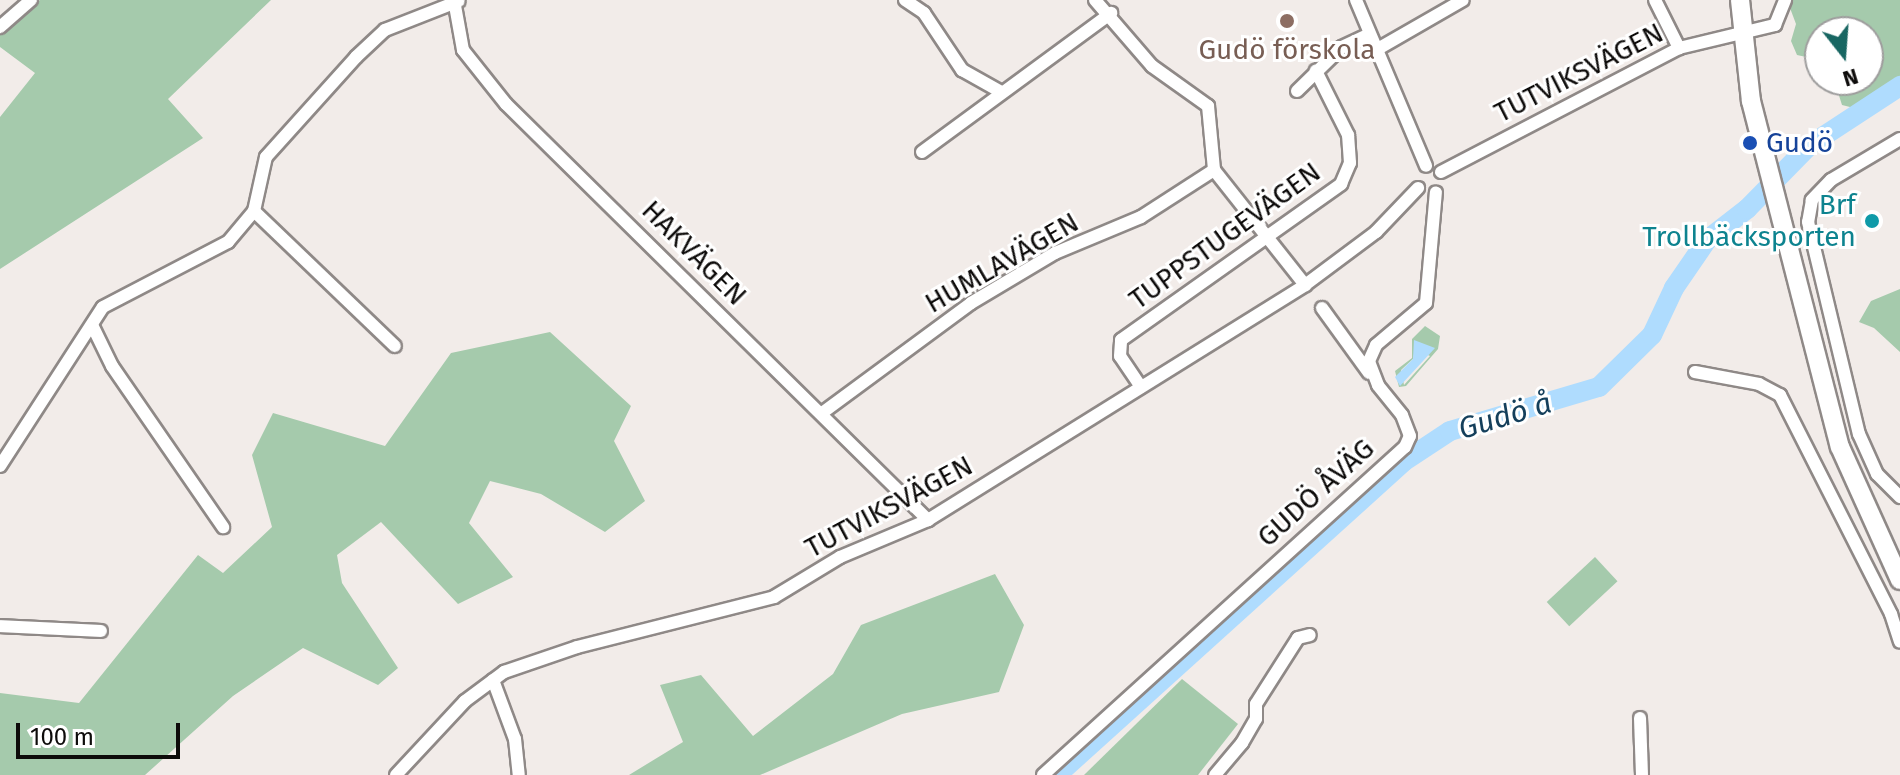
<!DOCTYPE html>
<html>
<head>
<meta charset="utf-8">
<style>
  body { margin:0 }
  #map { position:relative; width:1900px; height:775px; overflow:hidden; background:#f2ece9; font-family:"Fira Sans",sans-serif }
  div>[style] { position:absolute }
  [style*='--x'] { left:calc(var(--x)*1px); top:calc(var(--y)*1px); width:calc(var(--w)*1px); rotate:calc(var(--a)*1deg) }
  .green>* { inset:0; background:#a5caac; transform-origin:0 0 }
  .water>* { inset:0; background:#afdcfe }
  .river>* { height:20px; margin:-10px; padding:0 10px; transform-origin:10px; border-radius:10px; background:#afdcfe }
  .roads { filter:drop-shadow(2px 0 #8f8987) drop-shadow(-2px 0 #8f8987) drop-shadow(0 2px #8f8987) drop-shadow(0 -2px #8f8987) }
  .minor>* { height:12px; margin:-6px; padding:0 6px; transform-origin:6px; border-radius:6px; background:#fff }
  .secondary>* { height:18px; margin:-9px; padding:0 9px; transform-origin:9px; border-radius:9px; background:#fff }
  .dots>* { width:22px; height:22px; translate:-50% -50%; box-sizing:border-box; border:4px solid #fff; border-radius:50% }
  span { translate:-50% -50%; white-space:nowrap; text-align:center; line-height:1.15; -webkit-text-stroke:6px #fff; paint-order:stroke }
  .education-label { font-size:28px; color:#785e54 }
  .street-label { font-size:28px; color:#0d0b0a }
  .transit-label { font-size:28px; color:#164399 }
  .left { translate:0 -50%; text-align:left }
  .culture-label { font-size:28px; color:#0d838f }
  .right { translate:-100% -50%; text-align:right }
  .water-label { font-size:30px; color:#143f5b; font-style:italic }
  .north { position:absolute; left:1804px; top:16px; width:80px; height:80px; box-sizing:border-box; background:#fff; border:2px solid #9e9d9d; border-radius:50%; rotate:163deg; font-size:22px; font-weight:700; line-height:32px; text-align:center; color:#0d0b0a }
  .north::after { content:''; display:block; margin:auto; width:28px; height:36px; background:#186662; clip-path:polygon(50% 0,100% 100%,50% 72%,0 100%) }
  .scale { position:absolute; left:16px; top:723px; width:164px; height:36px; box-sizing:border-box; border:4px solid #0d0b0a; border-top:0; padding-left:10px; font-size:24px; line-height:28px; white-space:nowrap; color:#0d0b0a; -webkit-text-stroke:6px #fff; paint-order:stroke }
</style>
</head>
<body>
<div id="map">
  <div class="green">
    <i style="clip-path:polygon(40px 0,271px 0,168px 99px,203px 138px,0 269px,0 117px,35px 73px,0 47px,0 34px)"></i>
    <i style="clip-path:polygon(1787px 0,1900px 0,1900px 77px,1854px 108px,1842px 105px,1834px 80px,1868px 80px,1868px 32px,1820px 32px,1820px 60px,1797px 55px,1791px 41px,1796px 24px)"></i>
    <i style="clip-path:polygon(1900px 289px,1900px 352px,1874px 328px,1859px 322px,1871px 301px)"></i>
    <i style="clip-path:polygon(evenodd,1425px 326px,1440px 336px,1438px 349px,1406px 386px,1399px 387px,1395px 371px,1412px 358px,1412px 339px,1425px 326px,1415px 349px,1430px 356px,1404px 385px,1401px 370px,1413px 359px,1415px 349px)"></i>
    <i style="clip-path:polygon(550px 332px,631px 406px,614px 441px,645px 501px,605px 532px,541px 494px,490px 481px,469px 523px,513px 577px,458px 604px,381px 522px,337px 555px,342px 583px,398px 668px,378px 685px,303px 648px,233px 696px,145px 775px,0 775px,0 693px,79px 703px,198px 555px,223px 573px,272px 527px,252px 455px,273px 413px,385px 446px,451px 353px)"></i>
    <i style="left:1595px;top:557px;width:33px;height:66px;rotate:47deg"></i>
    <i style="clip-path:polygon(995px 574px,1024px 625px,999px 692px,902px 714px,760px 775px,629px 775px,683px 742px,660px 685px,701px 675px,753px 736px,833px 674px,861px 625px)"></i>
    <i style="clip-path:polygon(1182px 679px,1238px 724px,1198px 775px,1084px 775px)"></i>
  </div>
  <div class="water">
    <i style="clip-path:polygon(1414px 340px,1435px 348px,1400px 386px,1395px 377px,1413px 359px)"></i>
  </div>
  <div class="river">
    <i style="--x:1057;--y:775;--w:467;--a:-42.1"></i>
    <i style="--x:1403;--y:462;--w:56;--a:-33.4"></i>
    <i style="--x:1450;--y:431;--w:155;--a:-16.5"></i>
    <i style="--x:1599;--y:387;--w:74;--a:-44.5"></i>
    <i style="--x:1652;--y:335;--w:52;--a:-64.9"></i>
    <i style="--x:1674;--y:288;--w:58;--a:-55.5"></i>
    <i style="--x:1707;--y:240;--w:51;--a:-37.8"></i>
    <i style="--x:1747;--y:209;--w:90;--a:-45.5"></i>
    <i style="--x:1810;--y:145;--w:108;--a:-33.2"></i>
  </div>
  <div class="roads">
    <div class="minor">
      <i style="--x:454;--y:0;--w:51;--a:79.8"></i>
      <i style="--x:463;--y:50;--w:69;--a:51.5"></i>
      <i style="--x:506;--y:104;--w:593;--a:44.59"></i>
      <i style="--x:905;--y:0;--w:23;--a:34"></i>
      <i style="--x:924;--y:13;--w:69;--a:56.3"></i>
      <i style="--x:962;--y:70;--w:45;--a:29.4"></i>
      <i style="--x:1095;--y:0;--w:87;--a:49.2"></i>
      <i style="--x:1152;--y:66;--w:69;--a:35.5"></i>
      <i style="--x:1208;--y:106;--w:64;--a:84.6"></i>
      <i style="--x:1214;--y:170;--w:147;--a:51.6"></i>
      <i style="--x:1356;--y:0;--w:180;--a:67.1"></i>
      <i style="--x:1655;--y:0;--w:54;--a:63.4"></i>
      <i style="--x:0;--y:27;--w:41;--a:-41.1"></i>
      <i style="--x:1376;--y:50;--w:100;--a:-29.9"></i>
      <i style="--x:1297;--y:91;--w:63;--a:-44.4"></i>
      <i style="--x:1342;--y:47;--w:29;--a:-25"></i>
      <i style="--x:1900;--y:139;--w:80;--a:149.3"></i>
      <i style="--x:1831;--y:180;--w:28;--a:134"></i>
      <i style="--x:1812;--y:200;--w:22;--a:100"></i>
      <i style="--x:1808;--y:222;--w:218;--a:76.5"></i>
      <i style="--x:1859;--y:434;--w:44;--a:65.8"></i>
      <i style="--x:1877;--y:474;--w:33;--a:45"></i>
      <i style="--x:922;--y:152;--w:235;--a:-36.3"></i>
      <i style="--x:1441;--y:172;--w:268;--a:-27.5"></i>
      <i style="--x:1679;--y:48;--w:99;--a:-13.5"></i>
      <i style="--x:1775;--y:25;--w:27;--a:-68"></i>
      <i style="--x:254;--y:211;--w:195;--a:43.8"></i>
      <i style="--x:1322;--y:308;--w:80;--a:54.1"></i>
      <i style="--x:93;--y:327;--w:43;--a:64"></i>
      <i style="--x:112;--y:366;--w:196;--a:55.4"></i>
      <i style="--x:1695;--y:372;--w:65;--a:10.6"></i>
      <i style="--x:1759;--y:384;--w:24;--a:28"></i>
      <i style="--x:1780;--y:395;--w:246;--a:63.1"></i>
      <i style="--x:1891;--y:614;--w:29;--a:72"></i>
      <i style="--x:1141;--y:387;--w:37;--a:-124"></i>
      <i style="--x:1120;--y:356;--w:16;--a:-86"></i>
      <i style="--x:1121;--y:340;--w:270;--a:-35.3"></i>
      <i style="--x:1341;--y:184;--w:23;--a:-67"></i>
      <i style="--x:1350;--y:163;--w:28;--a:-94"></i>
      <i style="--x:1348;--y:135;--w:72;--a:-116.6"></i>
      <i style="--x:822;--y:413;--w:185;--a:-36.4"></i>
      <i style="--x:971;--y:303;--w:98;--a:-30.8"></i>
      <i style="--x:1055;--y:253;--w:93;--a:-22.7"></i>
      <i style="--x:1141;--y:217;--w:87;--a:-32.8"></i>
      <i style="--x:0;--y:466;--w:189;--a:-57.1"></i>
      <i style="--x:103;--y:307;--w:141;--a:-27.5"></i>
      <i style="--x:228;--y:242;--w:40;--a:-50"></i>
      <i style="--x:254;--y:211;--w:55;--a:-77.5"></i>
      <i style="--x:266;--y:157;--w:135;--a:-48"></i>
      <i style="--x:356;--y:57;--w:40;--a:-43"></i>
      <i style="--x:385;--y:30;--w:79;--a:-21.4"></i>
      <i style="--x:0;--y:626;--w:101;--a:2.8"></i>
      <i style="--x:493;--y:680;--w:63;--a:69.6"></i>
      <i style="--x:515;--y:739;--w:36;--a:84"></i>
      <i style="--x:1640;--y:718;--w:57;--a:88"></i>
      <i style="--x:396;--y:775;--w:101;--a:-47"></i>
      <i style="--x:465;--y:701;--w:49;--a:-36.6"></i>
      <i style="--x:504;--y:672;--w:77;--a:-18.9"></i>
      <i style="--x:577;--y:647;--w:203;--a:-14.2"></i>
      <i style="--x:774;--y:597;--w:77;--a:-31.2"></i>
      <i style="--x:840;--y:557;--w:95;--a:-22.8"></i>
      <i style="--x:928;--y:520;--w:444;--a:-31.9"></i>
      <i style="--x:1305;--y:285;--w:89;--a:-36.7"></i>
      <i style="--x:1376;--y:232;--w:61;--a:-46.3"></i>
      <i style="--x:1043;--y:775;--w:488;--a:-42.2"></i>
      <i style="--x:1405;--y:447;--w:12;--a:-66"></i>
      <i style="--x:1410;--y:436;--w:22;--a:-111"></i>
      <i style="--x:1402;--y:415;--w:38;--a:-129"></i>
      <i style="--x:1378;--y:385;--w:26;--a:-111"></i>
      <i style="--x:1369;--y:361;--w:17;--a:-66"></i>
      <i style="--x:1376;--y:345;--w:65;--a:-40"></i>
      <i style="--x:1426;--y:303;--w:111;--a:-84.9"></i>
      <i style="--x:1215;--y:775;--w:42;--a:-49.8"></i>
      <i style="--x:1242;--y:743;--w:28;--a:-60"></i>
      <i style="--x:1256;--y:719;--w:15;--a:-90"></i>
      <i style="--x:1256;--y:704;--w:78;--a:-57.5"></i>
      <i style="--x:1298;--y:638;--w:12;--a:-14"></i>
    </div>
    <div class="secondary">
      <i style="--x:1740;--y:0;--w:102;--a:83.8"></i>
      <i style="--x:1751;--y:101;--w:357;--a:75.6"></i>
      <i style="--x:1840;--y:447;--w:146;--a:65.7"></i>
    </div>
  </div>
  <div class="dots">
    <i style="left:1287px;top:21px;background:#8d6e63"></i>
    <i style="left:1750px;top:143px;background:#1a4fb4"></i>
    <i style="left:1872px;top:221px;background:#0f9aa8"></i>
  </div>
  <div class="education-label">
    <span style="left:1287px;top:50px">Gudö förskola</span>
  </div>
  <div class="street-label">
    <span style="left:1579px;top:73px;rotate:-27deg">TUTVIKSVÄGEN</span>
    <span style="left:1225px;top:236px;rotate:-36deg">TUPPSTUGEVÄGEN</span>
    <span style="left:694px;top:253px;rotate:45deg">HAKVÄGEN</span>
    <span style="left:1002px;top:263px;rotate:-30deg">HUMLAVÄGEN</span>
    <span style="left:1316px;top:493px;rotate:-42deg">GUDÖ ÅVÄG</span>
    <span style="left:889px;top:507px;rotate:-28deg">TUTVIKSVÄGEN</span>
  </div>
  <div class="transit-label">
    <span class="left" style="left:1766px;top:143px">Gudö</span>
  </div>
  <div class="culture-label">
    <span class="right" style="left:1856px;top:221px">Brf<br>Trollbäcksporten</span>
  </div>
  <div class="water-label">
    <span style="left:1505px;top:416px;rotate:-17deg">Gudö å</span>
  </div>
  <div class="north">N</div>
  <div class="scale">100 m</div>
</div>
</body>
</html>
